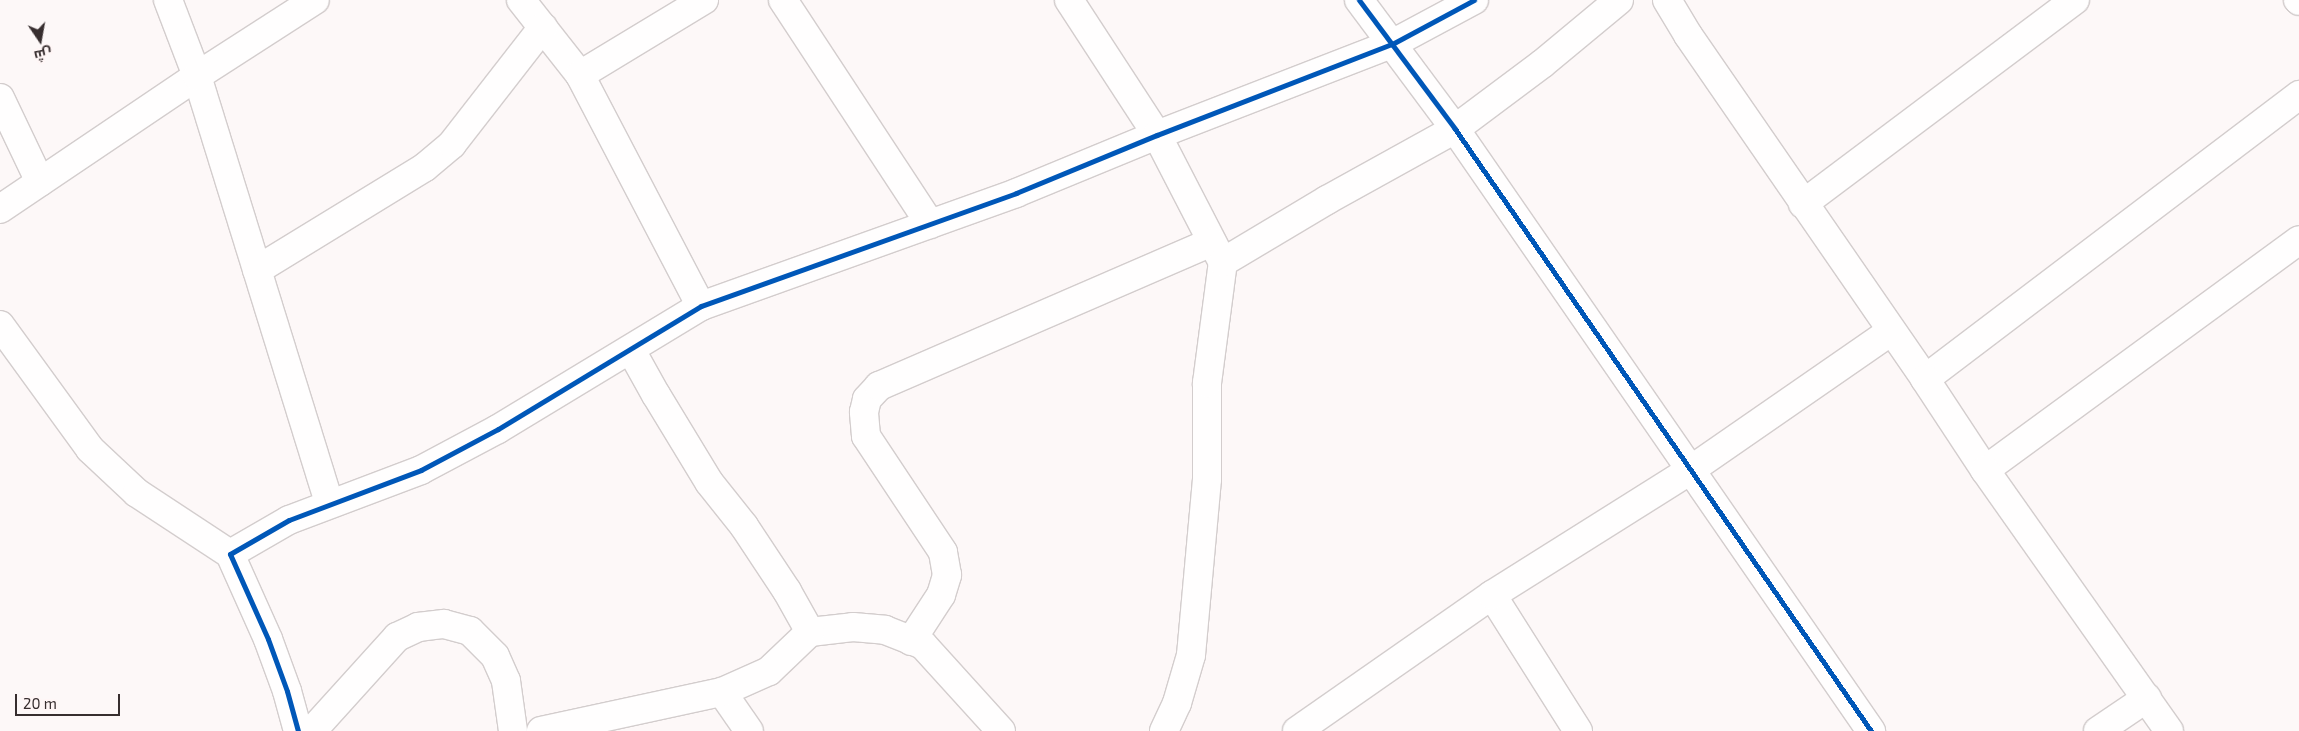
<!DOCTYPE html>
<html>
<head>
<meta charset="utf-8">
<style>
  body { margin:0 }
  #map { position:relative; width:2299px; height:731px; overflow:hidden; background:#fdf8f8; font-family:"Exo 2",Cairo,sans-serif }
  div>[style] { position:absolute }
  [style*='--x'] { left:calc(var(--x)*1px); top:calc(var(--y)*1px); width:calc(var(--w)*1px); rotate:calc(var(--a)*1deg) }
  .roads { filter:drop-shadow(1px 0 #d3cdcd) drop-shadow(-1px 0 #d3cdcd) drop-shadow(0 1px #d3cdcd) drop-shadow(0 -1px #d3cdcd) }
  .minor>* { height:28px; margin:-14px; padding:0 14px; transform-origin:14px; border-radius:14px; background:#fffefe }
  .tertiary>* { height:28px; margin:-14px; padding:0 14px; transform-origin:14px; border-radius:14px; background:#fffefe }
  .cycleway>* { height:5px; margin:-2.5px; padding:0 2.5px; transform-origin:2.5px; border-radius:2.5px; background:#0057b8 }
  span { translate:-50% -50%; white-space:nowrap; text-align:center; line-height:1.15; -webkit-text-stroke:4.5px #fff6f6; paint-order:stroke }
  .north { position:absolute; left:15px; top:15px; width:50px; height:50px; -webkit-text-stroke:4px #fff6f6; paint-order:stroke; rotate:168deg; font-size:14px; font-weight:700; line-height:20px; text-align:center; color:#372e2f }
  .north::after { content:''; display:block; margin:auto; width:18px; height:22px; background:#372e2f; clip-path:polygon(50% 0,100% 100%,50% 72%,0 100%) }
  .scale { position:absolute; left:15px; top:694px; width:105px; height:22px; box-sizing:border-box; border:2px solid #372e2f; border-top:0; padding-left:6px; font-size:15px; line-height:18px; white-space:nowrap; color:#372e2f; -webkit-text-stroke:4px #fff6f6; paint-order:stroke }
</style>
</head>
<body>
<div id="map">
  <div class="roads">
    <div class="minor">
      <i style="--x:168;--y:0;--w:81;--a:69.1"></i>
      <i style="--x:197;--y:76;--w:447;--a:72.8"></i>
      <i style="--x:521;--y:0;--w:95;--a:51.8"></i>
      <i style="--x:580;--y:75;--w:261;--a:62.4"></i>
      <i style="--x:783;--y:0;--w:268;--a:56.7"></i>
      <i style="--x:1069;--y:0;--w:161;--a:56.9"></i>
      <i style="--x:1157;--y:135;--w:137;--a:62.7"></i>
      <i style="--x:1359;--y:0;--w:161;--a:53.3"></i>
      <i style="--x:1455;--y:129;--w:732;--a:55.35"></i>
      <i style="--x:2298;--y:0;--w:1;--a:45"></i>
      <i style="--x:580;--y:75;--w:145;--a:-31.2"></i>
      <i style="--x:0;--y:98;--w:93;--a:64.5"></i>
      <i style="--x:1803;--y:204;--w:340;--a:-36.9"></i>
      <i style="--x:0;--y:209;--w:238;--a:-34"></i>
      <i style="--x:197;--y:76;--w:140;--a:-32.8"></i>
      <i style="--x:257;--y:270;--w:197;--a:-31.5"></i>
      <i style="--x:425;--y:167;--w:35;--a:-40"></i>
      <i style="--x:452;--y:144;--w:148;--a:-52.1"></i>
      <i style="--x:0;--y:325;--w:153;--a:54"></i>
      <i style="--x:90;--y:449;--w:64;--a:43.1"></i>
      <i style="--x:137;--y:493;--w:111;--a:33.3"></i>
      <i style="--x:1925;--y:379;--w:470;--a:-37.2"></i>
      <i style="--x:1985;--y:470;--w:389;--a:-36.2"></i>
      <i style="--x:1492;--y:595;--w:161;--a:57.7"></i>
      <i style="--x:810;--y:632;--w:43;--a:-6.6"></i>
      <i style="--x:853;--y:627;--w:32;--a:5"></i>
      <i style="--x:885;--y:630;--w:41;--a:21.5"></i>
      <i style="--x:923;--y:645;--w:116;--a:47.8"></i>
      <i style="--x:911;--y:641;--w:55;--a:-56.9"></i>
      <i style="--x:941;--y:595;--w:21;--a:-73"></i>
      <i style="--x:947;--y:575;--w:23;--a:-100"></i>
      <i style="--x:943;--y:552;--w:139;--a:-123.6"></i>
      <i style="--x:866;--y:436;--w:24;--a:-95"></i>
      <i style="--x:864;--y:412;--w:13;--a:-77"></i>
      <i style="--x:867;--y:399;--w:18;--a:-47"></i>
      <i style="--x:879;--y:386;--w:362;--a:-23.4"></i>
      <i style="--x:722;--y:692;--w:47;--a:55.3"></i>
      <i style="--x:298;--y:731;--w:41;--a:-105.4"></i>
      <i style="--x:287;--y:691;--w:55;--a:-110.1"></i>
      <i style="--x:268;--y:639;--w:93;--a:-114.1"></i>
      <i style="--x:230;--y:554;--w:68;--a:-30"></i>
      <i style="--x:289;--y:520;--w:141;--a:-20.7"></i>
      <i style="--x:421;--y:470;--w:87;--a:-28"></i>
      <i style="--x:498;--y:429;--w:237;--a:-31.2"></i>
      <i style="--x:701;--y:306;--w:335;--a:-19.7"></i>
      <i style="--x:1016;--y:193;--w:152;--a:-22.4"></i>
      <i style="--x:1157;--y:135;--w:252;--a:-21.2"></i>
      <i style="--x:1392;--y:44;--w:93;--a:-28.2"></i>
      <i style="--x:312;--y:731;--w:127;--a:-47.9"></i>
      <i style="--x:397;--y:637;--w:23;--a:-25"></i>
      <i style="--x:418;--y:627;--w:26;--a:-7"></i>
      <i style="--x:444;--y:624;--w:27;--a:15"></i>
      <i style="--x:470;--y:631;--w:35;--a:45"></i>
      <i style="--x:495;--y:656;--w:27;--a:66"></i>
      <i style="--x:506;--y:681;--w:50;--a:82"></i>
      <i style="--x:541;--y:731;--w:185;--a:-12.2"></i>
      <i style="--x:722;--y:692;--w:51;--a:-24.1"></i>
      <i style="--x:769;--y:671;--w:57;--a:-43.6"></i>
      <i style="--x:810;--y:632;--w:47;--a:-119.3"></i>
      <i style="--x:787;--y:591;--w:78;--a:-123.5"></i>
      <i style="--x:744;--y:526;--w:56;--a:-128.5"></i>
      <i style="--x:709;--y:482;--w:102;--a:-121.3"></i>
      <i style="--x:656;--y:395;--w:51;--a:-119.1"></i>
      <i style="--x:1164;--y:731;--w:31;--a:-65"></i>
      <i style="--x:1177;--y:703;--w:50;--a:-73.7"></i>
      <i style="--x:1191;--y:655;--w:177;--a:-84.8"></i>
      <i style="--x:1207;--y:479;--w:96;--a:-90"></i>
      <i style="--x:1207;--y:383;--w:122;--a:-82.5"></i>
      <i style="--x:1223;--y:262;--w:121;--a:-30.8"></i>
      <i style="--x:1327;--y:200;--w:146;--a:-29"></i>
      <i style="--x:1455;--y:129;--w:109;--a:-36.8"></i>
      <i style="--x:1542;--y:64;--w:100;--a:-39.7"></i>
      <i style="--x:1297;--y:731;--w:238;--a:-34.9"></i>
      <i style="--x:1492;--y:595;--w:236;--a:-32.2"></i>
      <i style="--x:1692;--y:469;--w:242;--a:-34.7"></i>
      <i style="--x:2098;--y:731;--w:59;--a:-34"></i>
    </div>
    <div class="tertiary">
      <i style="--x:1667;--y:0;--w:41;--a:59"></i>
      <i style="--x:1688;--y:35;--w:418;--a:55.4"></i>
      <i style="--x:1925;--y:379;--w:109;--a:56.6"></i>
      <i style="--x:1985;--y:470;--w:319;--a:54.8"></i>
    </div>
  </div>
  <div class="cycleway">
    <i style="--x:1359;--y:0;--w:161;--a:53.3"></i>
    <i style="--x:1455;--y:129;--w:732;--a:55.35"></i>
    <i style="--x:298;--y:731;--w:41;--a:-105.4"></i>
    <i style="--x:287;--y:691;--w:55;--a:-110.1"></i>
    <i style="--x:268;--y:639;--w:93;--a:-114.1"></i>
    <i style="--x:230;--y:554;--w:68;--a:-30"></i>
    <i style="--x:289;--y:520;--w:141;--a:-20.7"></i>
    <i style="--x:421;--y:470;--w:87;--a:-28"></i>
    <i style="--x:498;--y:429;--w:237;--a:-31.2"></i>
    <i style="--x:701;--y:306;--w:335;--a:-19.7"></i>
    <i style="--x:1016;--y:193;--w:152;--a:-22.4"></i>
    <i style="--x:1157;--y:135;--w:252;--a:-21.2"></i>
    <i style="--x:1392;--y:44;--w:93;--a:-28.2"></i>
  </div>
  <div class="north">ش</div>
  <div class="scale">20 m</div>
</div>
</body>
</html>
